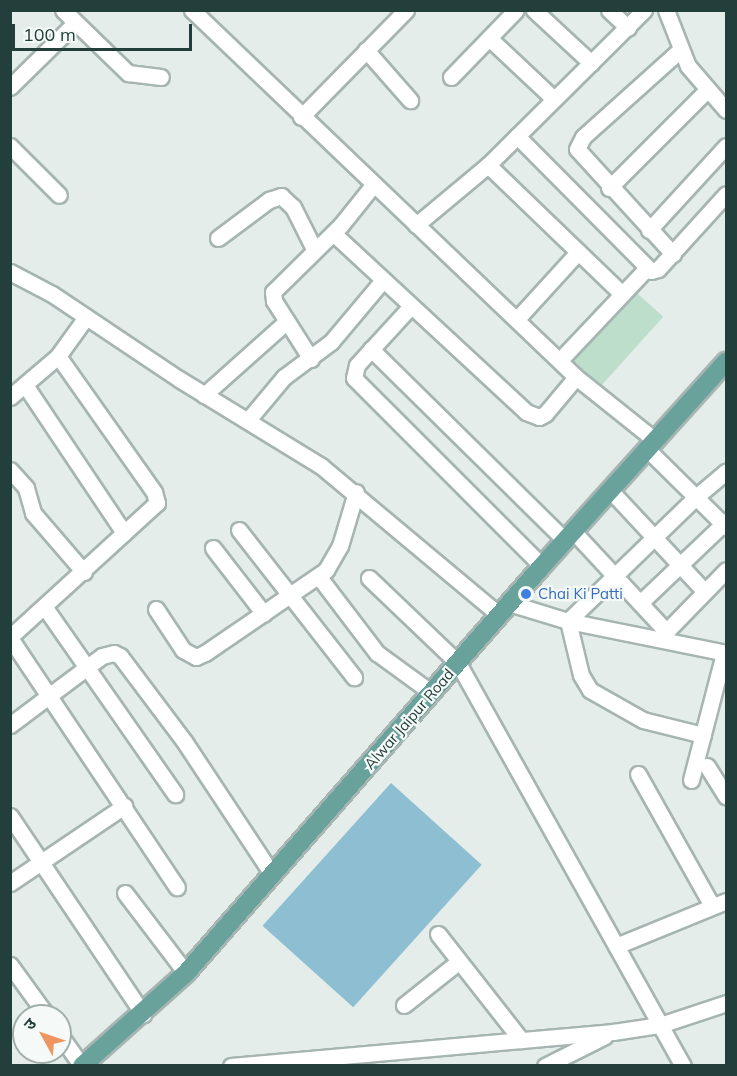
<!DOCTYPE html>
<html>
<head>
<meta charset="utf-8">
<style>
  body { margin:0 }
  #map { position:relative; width:737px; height:1076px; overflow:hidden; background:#e4edea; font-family:Mulish,"Noto Sans Devanagari",sans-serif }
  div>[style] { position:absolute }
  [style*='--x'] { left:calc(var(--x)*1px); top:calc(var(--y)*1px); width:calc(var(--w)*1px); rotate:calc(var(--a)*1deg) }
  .green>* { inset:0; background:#bddeca; transform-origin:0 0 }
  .water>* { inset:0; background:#8dbed1; transform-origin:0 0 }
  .roads { filter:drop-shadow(2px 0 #a6b5b2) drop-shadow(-2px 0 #a6b5b2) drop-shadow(0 2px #a6b5b2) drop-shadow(0 -2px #a6b5b2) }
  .minor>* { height:15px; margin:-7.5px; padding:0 7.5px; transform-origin:7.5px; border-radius:7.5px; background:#fff }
  .major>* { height:18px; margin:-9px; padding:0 9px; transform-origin:9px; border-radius:9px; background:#69a29b }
  .dots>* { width:16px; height:16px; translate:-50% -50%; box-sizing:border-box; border:3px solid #f5faf8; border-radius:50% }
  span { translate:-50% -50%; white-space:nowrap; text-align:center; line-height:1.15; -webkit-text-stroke:4.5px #f5faf8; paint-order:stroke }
  .shop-label { font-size:15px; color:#366cbe }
  .left { translate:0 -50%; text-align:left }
  .street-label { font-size:15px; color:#233f3b }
  .frame { position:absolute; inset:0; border:12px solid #233f3b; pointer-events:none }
  .north { position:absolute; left:12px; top:1004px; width:60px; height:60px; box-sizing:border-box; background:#f5faf8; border:2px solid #a1afac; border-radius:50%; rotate:310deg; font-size:16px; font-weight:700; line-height:24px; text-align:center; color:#233f3b }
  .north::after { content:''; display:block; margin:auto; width:21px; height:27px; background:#ef9660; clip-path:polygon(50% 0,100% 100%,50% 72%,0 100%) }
  .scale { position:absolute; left:12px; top:24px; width:180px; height:27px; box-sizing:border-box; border:3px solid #233f3b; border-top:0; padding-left:8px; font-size:18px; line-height:21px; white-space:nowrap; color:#233f3b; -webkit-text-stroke:4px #f5faf8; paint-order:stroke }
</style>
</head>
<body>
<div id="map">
  <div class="green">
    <i style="left:629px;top:286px;width:46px;height:94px;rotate:42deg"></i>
  </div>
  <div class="water">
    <i style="left:391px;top:783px;width:122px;height:192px;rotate:42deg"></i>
  </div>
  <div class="roads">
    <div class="minor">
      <i style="--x:63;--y:10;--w:91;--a:44.1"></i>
      <i style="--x:128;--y:73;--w:33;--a:7"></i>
      <i style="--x:192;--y:10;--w:531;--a:43.7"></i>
      <i style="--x:576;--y:377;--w:102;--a:38.7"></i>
      <i style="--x:534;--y:10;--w:78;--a:42.9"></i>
      <i style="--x:609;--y:10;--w:26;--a:43"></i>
      <i style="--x:666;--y:10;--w:60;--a:68.6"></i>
      <i style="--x:688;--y:66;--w:58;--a:49.2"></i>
      <i style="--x:489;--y:38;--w:89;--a:43.2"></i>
      <i style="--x:366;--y:50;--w:67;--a:48.7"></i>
      <i style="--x:451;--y:77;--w:93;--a:-45.9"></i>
      <i style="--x:10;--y:87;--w:91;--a:-44.6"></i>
      <i style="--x:301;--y:117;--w:150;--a:-45.5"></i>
      <i style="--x:517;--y:136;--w:190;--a:45.2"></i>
      <i style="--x:651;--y:271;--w:7;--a:-16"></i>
      <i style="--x:658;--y:269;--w:101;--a:-47.8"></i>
      <i style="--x:10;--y:146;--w:69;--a:45"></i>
      <i style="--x:488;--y:165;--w:186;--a:43.9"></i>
      <i style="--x:609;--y:188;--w:139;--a:-45"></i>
      <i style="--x:416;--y:225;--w:94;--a:-39.8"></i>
      <i style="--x:488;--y:165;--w:220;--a:-44.8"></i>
      <i style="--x:649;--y:230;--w:114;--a:-47.5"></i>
      <i style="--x:333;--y:233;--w:263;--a:42.8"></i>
      <i style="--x:526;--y:412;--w:14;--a:21"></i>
      <i style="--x:539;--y:417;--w:7;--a:-27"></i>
      <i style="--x:545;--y:414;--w:48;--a:-50"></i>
      <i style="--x:218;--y:238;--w:64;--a:-36.7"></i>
      <i style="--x:269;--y:200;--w:13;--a:-18"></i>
      <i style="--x:281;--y:196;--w:16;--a:43"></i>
      <i style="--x:293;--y:207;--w:47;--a:63.4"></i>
      <i style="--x:673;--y:254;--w:142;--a:-132.4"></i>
      <i style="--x:577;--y:149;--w:13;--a:-63"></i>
      <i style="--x:583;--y:137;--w:129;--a:-41.9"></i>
      <i style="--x:10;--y:272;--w:47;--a:27.6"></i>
      <i style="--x:52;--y:294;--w:153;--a:33.8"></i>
      <i style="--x:179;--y:379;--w:167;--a:31.5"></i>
      <i style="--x:321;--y:466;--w:232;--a:39.9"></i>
      <i style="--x:411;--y:306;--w:80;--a:132.5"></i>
      <i style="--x:357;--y:365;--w:13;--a:103"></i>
      <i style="--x:354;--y:378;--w:266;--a:45"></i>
      <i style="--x:517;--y:319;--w:91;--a:-47.7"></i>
      <i style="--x:371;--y:349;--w:272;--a:44.6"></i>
      <i style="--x:311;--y:359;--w:69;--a:-122.5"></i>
      <i style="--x:274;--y:301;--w:9;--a:-96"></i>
      <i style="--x:273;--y:292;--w:95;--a:-44.6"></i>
      <i style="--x:341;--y:225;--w:51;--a:-51.3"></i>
      <i style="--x:560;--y:360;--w:125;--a:-46.6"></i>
      <i style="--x:25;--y:385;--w:178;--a:56.2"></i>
      <i style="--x:204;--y:395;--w:111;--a:-41.7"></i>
      <i style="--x:10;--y:397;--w:63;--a:-40.5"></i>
      <i style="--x:58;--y:356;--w:48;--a:-54.3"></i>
      <i style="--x:248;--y:420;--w:56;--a:-50.1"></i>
      <i style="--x:284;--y:377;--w:59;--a:-36.7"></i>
      <i style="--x:331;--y:342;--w:81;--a:-50"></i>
      <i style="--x:648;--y:450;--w:110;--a:44.6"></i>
      <i style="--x:10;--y:470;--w:24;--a:48"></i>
      <i style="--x:26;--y:488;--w:26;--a:74"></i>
      <i style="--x:33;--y:513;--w:78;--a:49.2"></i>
      <i style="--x:610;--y:490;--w:139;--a:47"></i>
      <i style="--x:239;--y:530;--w:187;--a:52"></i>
      <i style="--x:573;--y:531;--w:137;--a:47.1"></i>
      <i style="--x:213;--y:548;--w:83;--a:52.3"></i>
      <i style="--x:319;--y:577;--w:96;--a:52.7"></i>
      <i style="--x:377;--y:653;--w:68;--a:36"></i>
      <i style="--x:369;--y:578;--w:123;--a:43.7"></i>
      <i style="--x:458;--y:663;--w:415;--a:60.8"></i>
      <i style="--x:660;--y:1025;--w:70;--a:-18.4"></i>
      <i style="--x:509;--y:603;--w:62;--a:17"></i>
      <i style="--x:568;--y:621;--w:161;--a:11.4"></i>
      <i style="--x:640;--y:603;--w:119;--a:-43.6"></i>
      <i style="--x:46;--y:609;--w:226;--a:55.1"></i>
      <i style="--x:156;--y:609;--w:49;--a:56.6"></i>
      <i style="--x:183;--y:650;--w:15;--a:28"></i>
      <i style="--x:196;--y:657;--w:10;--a:-24"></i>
      <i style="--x:205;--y:653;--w:147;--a:-34.4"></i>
      <i style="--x:326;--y:570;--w:28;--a:-60"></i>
      <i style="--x:340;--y:546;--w:56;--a:-73.5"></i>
      <i style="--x:10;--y:637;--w:199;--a:-42.4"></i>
      <i style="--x:157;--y:503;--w:11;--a:-105"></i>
      <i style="--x:154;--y:492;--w:166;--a:-125.2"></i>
      <i style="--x:10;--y:638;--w:300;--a:56.2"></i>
      <i style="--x:659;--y:639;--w:96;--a:-45.8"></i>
      <i style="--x:10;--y:725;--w:115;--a:-36.9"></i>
      <i style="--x:102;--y:656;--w:12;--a:-14"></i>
      <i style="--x:114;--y:653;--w:7;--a:27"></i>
      <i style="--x:120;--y:656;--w:106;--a:53"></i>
      <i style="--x:184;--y:741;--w:159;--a:56.5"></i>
      <i style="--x:703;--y:735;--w:62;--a:-166"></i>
      <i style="--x:643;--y:720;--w:61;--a:-150.5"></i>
      <i style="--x:590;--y:690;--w:17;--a:-121"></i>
      <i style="--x:581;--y:675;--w:56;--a:-103.5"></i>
      <i style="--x:568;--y:621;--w:180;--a:-44.1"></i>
      <i style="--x:697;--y:496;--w:38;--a:-40"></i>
      <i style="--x:707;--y:766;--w:36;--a:58"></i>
      <i style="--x:638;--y:774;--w:151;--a:60.7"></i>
      <i style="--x:691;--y:780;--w:131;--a:-75.4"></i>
      <i style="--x:10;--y:816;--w:239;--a:56.1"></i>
      <i style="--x:10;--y:883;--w:138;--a:-34"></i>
      <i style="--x:125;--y:893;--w:101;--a:52.7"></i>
      <i style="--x:438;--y:934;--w:135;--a:51.9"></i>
      <i style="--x:616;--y:946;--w:119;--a:-22.2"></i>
      <i style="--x:10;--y:965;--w:63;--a:54"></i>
      <i style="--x:404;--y:1005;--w:69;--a:-38.5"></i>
      <i style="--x:60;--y:1035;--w:38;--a:55"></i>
      <i style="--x:231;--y:1066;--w:384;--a:-5.1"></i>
      <i style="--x:613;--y:1032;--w:48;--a:-8.5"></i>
      <i style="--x:660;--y:1025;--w:47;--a:60.7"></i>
      <i style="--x:545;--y:1066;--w:67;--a:-26.6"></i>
    </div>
    <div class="major">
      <i style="--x:82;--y:1066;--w:140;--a:-41.8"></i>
      <i style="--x:186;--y:973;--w:541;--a:-48.82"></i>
      <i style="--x:542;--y:566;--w:275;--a:-48"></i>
    </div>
  </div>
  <div class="dots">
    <i style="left:526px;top:594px;background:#3f7fe0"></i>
  </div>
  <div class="shop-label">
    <span class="left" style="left:538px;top:594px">Chai Ki Patti</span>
  </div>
  <div class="street-label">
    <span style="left:409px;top:719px;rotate:-49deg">Alwar Jaipur Road</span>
  </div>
  <div class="frame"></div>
  <div class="north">उ</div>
  <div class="scale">100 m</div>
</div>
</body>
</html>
